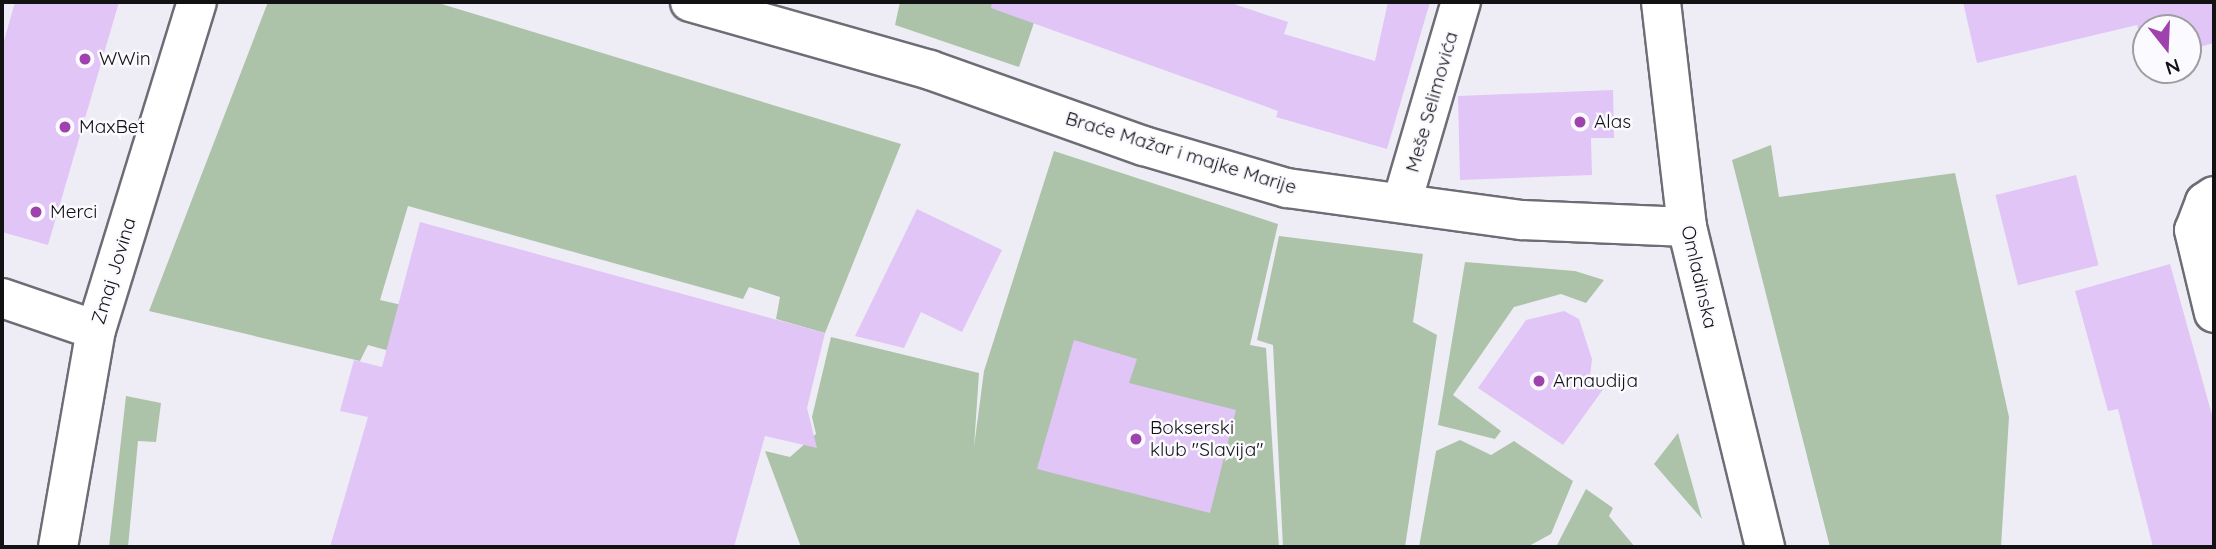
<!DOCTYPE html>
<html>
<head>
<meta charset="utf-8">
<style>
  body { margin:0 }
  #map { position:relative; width:2216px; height:549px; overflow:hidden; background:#eeedf6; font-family:Quicksand,sans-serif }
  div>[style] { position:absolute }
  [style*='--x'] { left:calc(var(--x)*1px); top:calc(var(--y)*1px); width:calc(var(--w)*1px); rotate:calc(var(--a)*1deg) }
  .green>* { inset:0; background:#acc3a9 }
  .building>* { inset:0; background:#e1c5f6; transform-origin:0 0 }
  .roads { filter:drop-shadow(2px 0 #6e6d75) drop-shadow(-2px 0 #6e6d75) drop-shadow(0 2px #6e6d75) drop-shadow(0 -2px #6e6d75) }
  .minor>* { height:38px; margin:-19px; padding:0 19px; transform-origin:19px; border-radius:19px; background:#fff }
  .primary>* { height:38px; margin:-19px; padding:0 19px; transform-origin:19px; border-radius:19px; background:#fff }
  .dots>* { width:19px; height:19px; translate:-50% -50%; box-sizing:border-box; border:4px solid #fbfbff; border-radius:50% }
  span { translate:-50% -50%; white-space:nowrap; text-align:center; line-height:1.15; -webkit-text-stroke:5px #fbfbff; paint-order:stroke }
  .poi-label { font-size:19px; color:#121114 }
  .left { translate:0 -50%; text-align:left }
  .street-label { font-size:19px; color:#121114 }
  .frame { position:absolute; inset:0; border:4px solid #121114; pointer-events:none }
  .north { position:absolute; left:2132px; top:14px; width:70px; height:70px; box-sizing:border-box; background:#fbfbff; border:2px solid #9e9da1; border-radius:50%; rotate:162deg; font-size:19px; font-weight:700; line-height:28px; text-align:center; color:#121114 }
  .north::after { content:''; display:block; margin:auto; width:24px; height:32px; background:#9e43ae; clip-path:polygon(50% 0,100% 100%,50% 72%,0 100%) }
</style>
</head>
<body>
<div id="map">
  <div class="green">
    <i style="clip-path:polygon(268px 2px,435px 2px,901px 144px,825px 333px,776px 319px,780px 297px,749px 287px,743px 299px,408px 206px,380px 300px,415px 308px,404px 355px,368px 345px,360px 361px,149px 311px)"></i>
    <i style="clip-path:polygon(900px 2px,1041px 2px,1019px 67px,895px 25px)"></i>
    <i style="clip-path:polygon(1771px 145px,1779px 197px,1955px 173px,2009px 417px,2001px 547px,1830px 547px,1732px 160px)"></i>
    <i style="clip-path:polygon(1054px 151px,1278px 224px,1250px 345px,1266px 348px,1279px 547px,801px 547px,765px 451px,790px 457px,816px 434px,812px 417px,831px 337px,979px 373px,974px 447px,984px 371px)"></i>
    <i style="clip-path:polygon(1279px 236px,1423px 254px,1413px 322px,1437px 335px,1405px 547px,1283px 547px,1273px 345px,1257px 340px)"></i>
    <i style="clip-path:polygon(1465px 262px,1575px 271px,1604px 280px,1586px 303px,1561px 294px,1514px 307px,1453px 395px,1501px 431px,1495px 439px,1438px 425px)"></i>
    <i style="clip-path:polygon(126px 396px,161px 403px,156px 442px,138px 441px,128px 547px,109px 547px)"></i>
    <i style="clip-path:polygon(1678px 433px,1702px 519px,1654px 464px)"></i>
    <i style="clip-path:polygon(1460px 440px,1491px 455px,1514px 441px,1573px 481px,1551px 534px,1527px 547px,1419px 547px,1436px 451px)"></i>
    <i style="clip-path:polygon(1586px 489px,1613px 508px,1609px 516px,1635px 547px,1556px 547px)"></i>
  </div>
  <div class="building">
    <i style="clip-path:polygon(15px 2px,119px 2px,48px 245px,2px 232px,2px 48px)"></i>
    <i style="clip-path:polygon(992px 2px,1228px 2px,1288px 22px,1284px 34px,1375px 61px,1388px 2px,1430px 2px,1387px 149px,1276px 117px,1278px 111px,991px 8px)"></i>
    <i style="clip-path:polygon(1963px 2px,2214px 2px,2214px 43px,2188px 50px,2188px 28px,2146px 28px,2146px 54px,2137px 25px,1977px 63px)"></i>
    <i style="clip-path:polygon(1613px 90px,1614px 138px,1591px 138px,1592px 175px,1460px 180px,1458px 96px)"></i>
    <i style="left:2076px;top:175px;width:93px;height:83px;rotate:76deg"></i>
    <i style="clip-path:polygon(917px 209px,1002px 250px,962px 332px,921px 312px,904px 348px,855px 336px)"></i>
    <i style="clip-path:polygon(420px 222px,825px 333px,807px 408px,817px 448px,765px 436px,734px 547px,330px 547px,368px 417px,340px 411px,354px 360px,382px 367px)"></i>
    <i style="clip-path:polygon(2170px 264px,2214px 422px,2214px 547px,2153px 547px,2118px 409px,2108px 411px,2075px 291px)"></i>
    <i style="clip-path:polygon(1564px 311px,1579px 319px,1592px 359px,1590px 377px,1604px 388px,1563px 445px,1478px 388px,1526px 320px)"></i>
    <i style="clip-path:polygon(1074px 340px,1137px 359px,1129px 383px,1236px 410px,1210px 513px,1037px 469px)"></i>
  </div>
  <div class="roads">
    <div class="minor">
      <i style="--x:690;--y:2;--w:249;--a:15.8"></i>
      <i style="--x:930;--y:70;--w:227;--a:19.6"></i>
      <i style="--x:1144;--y:146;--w:149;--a:16.4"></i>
      <i style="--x:1287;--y:188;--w:237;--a:7.8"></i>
      <i style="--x:1522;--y:220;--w:165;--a:2.4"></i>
      <i style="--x:2214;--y:196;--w:11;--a:146"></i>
      <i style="--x:2205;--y:202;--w:30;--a:111"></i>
      <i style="--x:2194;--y:230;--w:85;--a:76.5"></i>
      <i style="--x:1402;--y:202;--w:209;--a:-73.6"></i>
      <i style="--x:2;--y:298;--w:99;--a:18.8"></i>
      <i style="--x:58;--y:547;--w:220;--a:-80.1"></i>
      <i style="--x:96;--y:330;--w:343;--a:-72.9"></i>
    </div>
    <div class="primary">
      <i style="--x:1661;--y:2;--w:226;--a:83.4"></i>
      <i style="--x:1687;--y:227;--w:329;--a:76.3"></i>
    </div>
  </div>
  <div class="dots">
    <i style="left:85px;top:59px;background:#9e43ae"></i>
    <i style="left:1580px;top:122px;background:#9e43ae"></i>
    <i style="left:65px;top:127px;background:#9e43ae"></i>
    <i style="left:36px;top:212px;background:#9e43ae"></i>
    <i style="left:1539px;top:381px;background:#9e43ae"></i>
    <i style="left:1136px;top:439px;background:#9e43ae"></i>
  </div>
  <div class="poi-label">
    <span class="left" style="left:99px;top:59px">WWin</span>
    <span class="left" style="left:1594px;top:122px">Alas</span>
    <span class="left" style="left:79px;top:127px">MaxBet</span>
    <span class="left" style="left:50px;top:212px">Merci</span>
    <span class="left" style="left:1553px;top:381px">Arnaudija</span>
    <span class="left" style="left:1150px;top:439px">Bokserski<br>klub "Slavija"</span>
  </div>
  <div class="street-label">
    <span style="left:1432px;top:102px;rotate:-74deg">Meše Selimovića</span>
    <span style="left:1181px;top:153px;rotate:17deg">Braće Mažar i majke Marije</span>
    <span style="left:114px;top:271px;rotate:-73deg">Zmaj Jovina</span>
    <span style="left:1699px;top:277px;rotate:77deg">Omladinska</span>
  </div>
  <div class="frame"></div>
  <div class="north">N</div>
</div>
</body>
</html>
